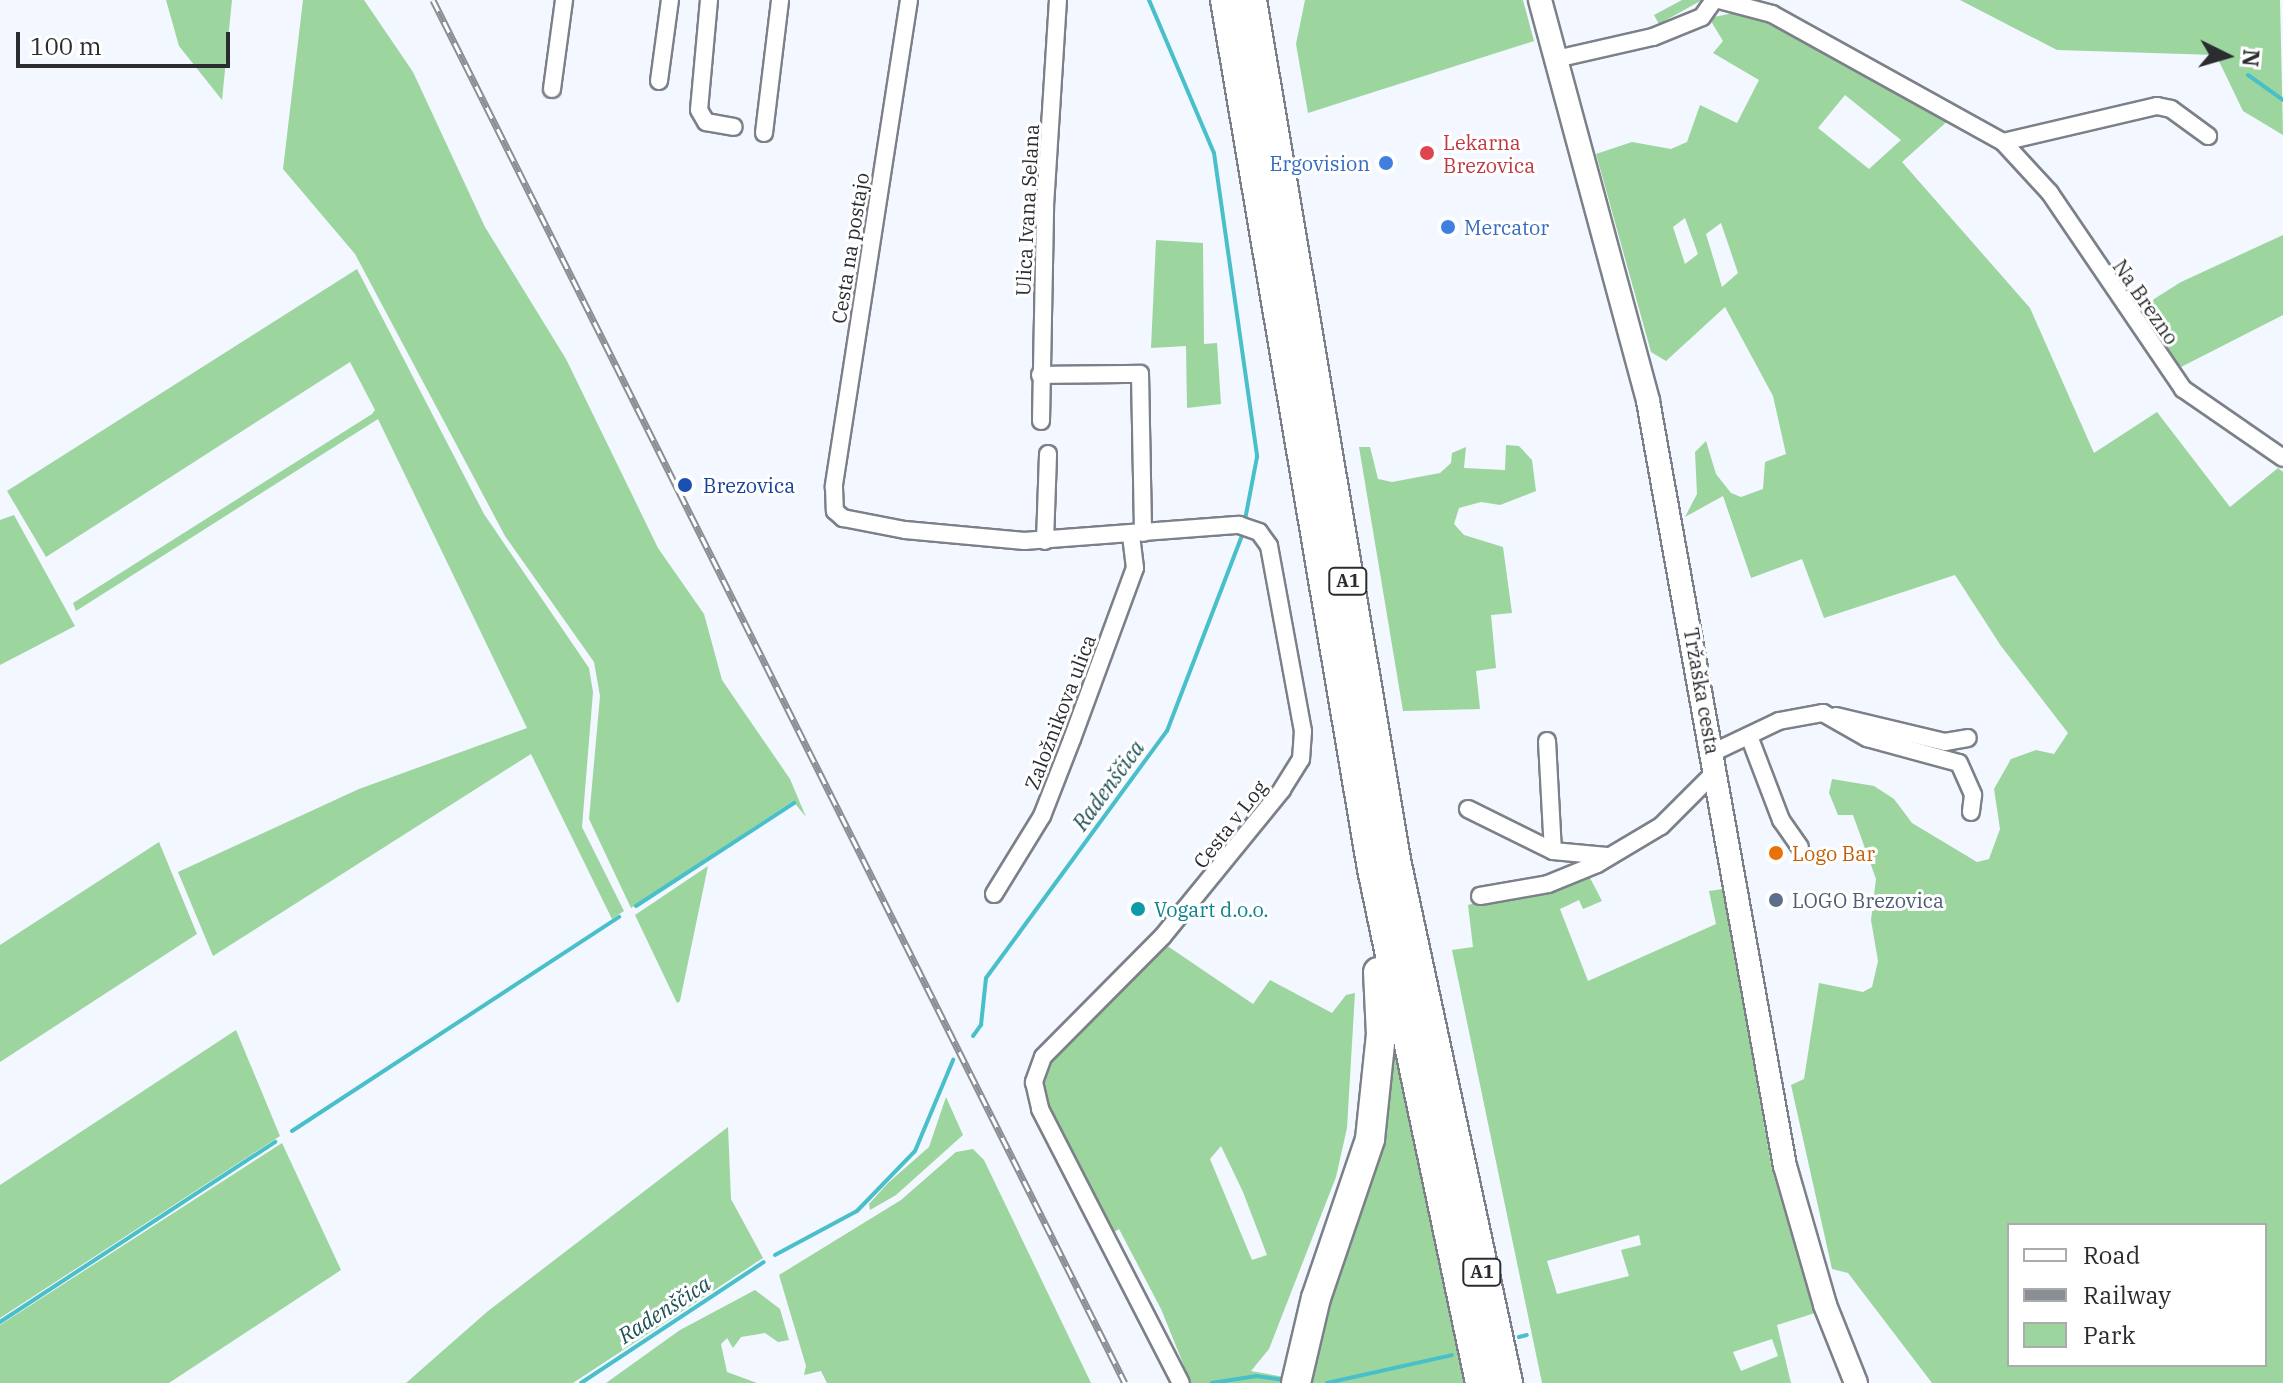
<!DOCTYPE html>
<html>
<head>
<meta charset="utf-8">
<style>
  body { margin:0 }
  #map { position:relative; width:2283px; height:1383px; overflow:hidden; background:#f3f7ff; font-family:"IBM Plex Serif",serif }
  div>[style] { position:absolute }
  [style*='--x'] { left:calc(var(--x)*1px); top:calc(var(--y)*1px); width:calc(var(--w)*1px); rotate:calc(var(--a)*1deg) }
  .green>* { inset:0; background:#9cd59e }
  .stream>* { height:4px; margin:-2px; padding:0 2px; transform-origin:2px; border-radius:2px; background:#49bfca }
  .roads { filter:drop-shadow(2px 0 #7c8089) drop-shadow(-2px 0 #7c8089) drop-shadow(0 2px #7c8089) drop-shadow(0 -2px #7c8089) }
  .street>* { height:16px; margin:-8px; padding:0 8px; transform-origin:8px; border-radius:8px; background:#fff }
  .secondary>* { height:22px; margin:-11px; padding:0 11px; transform-origin:11px; border-radius:11px; background:#fff }
  .highway>* { height:28px; margin:-14px; padding:0 14px; transform-origin:14px; border-radius:14px; background:#fff }
  .rail>* { height:7px; margin-top:-3.5px; transform-origin:0; background:repeating-linear-gradient(90deg,#fff 0 12px,#8b8e94 0 24px); box-sizing:border-box; border-block:2px solid #8b8e94 }
  .dots>* { width:22px; height:22px; translate:-50% -50%; box-sizing:border-box; border:4px solid #fff; border-radius:50% }
  span { translate:-50% -50%; white-space:nowrap; text-align:center; line-height:1.15; -webkit-text-stroke:6px #fff; paint-order:stroke }
  .shield-label span { padding:2px 6px; background:#fff; border:2px solid; border-radius:6px; -webkit-text-stroke-width:0 }
  .shield-label { font-size:18px; color:#2a2c30; font-weight:700 }
  .health-label { font-size:20px; color:#be3a42 }
  .left { translate:0 -50%; text-align:left }
  .shop-label { font-size:20px; color:#366cbe }
  .right { translate:-100% -50%; text-align:right }
  .street-label { font-size:20px; color:#2a2c30 }
  .transit-label { font-size:20px; color:#164399 }
  .food-label { font-size:20px; color:#c56008 }
  .service-label { font-size:20px; color:#4e5e75 }
  .culture-label { font-size:20px; color:#0d838f }
  .water-label { font-size:22px; color:#1e5155; font-style:italic }
  .legend { position:absolute; left:2007px; top:1223px; width:260px; height:144px; box-sizing:border-box; background:#fff; border:2px solid #aaabac; margin:0; padding:10px 14px; list-style:none; font-size:24px; color:#2a2c30 }
  .legend li { display:flex; align-items:center; gap:16px; height:40px }
  .legend b { width:40px; border:2px solid #aaabac }
  .north { position:absolute; left:2187px; top:16px; width:80px; height:80px; -webkit-text-stroke:6px #fff; paint-order:stroke; rotate:95deg; font-size:22px; font-weight:700; line-height:32px; text-align:center; color:#2a2c30 }
  .north::after { content:''; display:block; margin:auto; width:28px; height:36px; background:#2a2c30; clip-path:polygon(50% 0,100% 100%,50% 72%,0 100%) }
  .scale { position:absolute; left:16px; top:32px; width:214px; height:36px; box-sizing:border-box; border:4px solid #2a2c30; border-top:0; padding-left:10px; font-size:24px; line-height:28px; white-space:nowrap; color:#2a2c30; -webkit-text-stroke:6px #fff; paint-order:stroke }
</style>
</head>
<body>
<div id="map">
  <div class="green">
    <i style="clip-path:polygon(166px 0,232px 0,222px 100px,179px 46px)"></i>
    <i style="clip-path:polygon(303px 0,364px 0,413px 72px,485px 227px,566px 359px,658px 548px,704px 614px,722px 680px,790px 779px,806px 817px,793px 801px,631px 908px,589px 819px,600px 696px,594px 662px,505px 536px,355px 254px,283px 169px)"></i>
    <i style="clip-path:polygon(1305px 0,1523px 0,1534px 41px,1308px 113px,1296px 44px)"></i>
    <i style="clip-path:polygon(1682px 0,1702px 0,1659px 24px,1654px 15px)"></i>
    <i style="clip-path:polygon(1960px 0,2280px 0,2283px 135px,2243px 111px,2216px 55px,2057px 50px)"></i>
    <i style="clip-path:polygon(evenodd,1743px 11px,1951px 118px,1902px 162px,2030px 308px,2094px 453px,2157px 412px,2230px 507px,2278px 468px,2283px 472px,2283px 1383px,1932px 1383px,1848px 1273px,1832px 1269px,1791px 1085px,1804px 1079px,1819px 983px,1863px 992px,1872px 987px,1878px 961px,1871px 920px,1876px 879px,1853px 815px,1838px 815px,1829px 793px,1832px 779px,1874px 786px,1894px 799px,1912px 823px,1977px 862px,1989px 859px,2000px 829px,1994px 789px,2011px 759px,2036px 750px,2054px 754px,2068px 733px,2001px 646px,1955px 575px,1824px 618px,1802px 559px,1751px 578px,1723px 496px,1685px 517px,1697px 494px,1695px 452px,1706px 441px,1716px 474px,1731px 493px,1741px 497px,1763px 489px,1765px 462px,1786px 454px,1773px 396px,1725px 307px,1666px 361px,1651px 352px,1596px 154px,1632px 142px,1671px 149px,1687px 142px,1700px 105px,1737px 123px,1759px 80px,1713px 53px,1723px 41px,1709px 18px,1743px 11px,1845px 95px,1901px 140px,1869px 169px,1818px 128px,1845px 95px,1743px 11px,1685px 218px,1698px 254px,1685px 264px,1673px 227px,1685px 218px,1743px 11px,1721px 223px,1738px 273px,1722px 287px,1706px 234px,1721px 223px,1743px 11px,2009px 1225px,2265px 1225px,2265px 1365px,2009px 1365px,2009px 1225px)"></i>
    <i style="clip-path:polygon(2283px 235px,2283px 315px,2181px 367px,2135px 311px,2181px 282px)"></i>
    <i style="clip-path:polygon(1156px 240px,1203px 243px,1204px 344px,1217px 343px,1221px 404px,1187px 408px,1186px 346px,1151px 348px)"></i>
    <i style="clip-path:polygon(357px 269px,484px 514px,589px 668px,593px 692px,582px 827px,624px 911px,612px 919px,531px 754px,213px 956px,178px 872px,359px 789px,527px 728px,378px 419px,76px 611px,73px 603px,372px 414px,375px 410px,350px 362px,46px 557px,7px 491px)"></i>
    <i style="clip-path:polygon(1506px 445px,1519px 446px,1532px 460px,1536px 491px,1500px 505px,1481px 502px,1459px 508px,1454px 524px,1464px 535px,1503px 547px,1512px 613px,1491px 615px,1496px 668px,1476px 671px,1480px 709px,1403px 711px,1359px 447px,1370px 447px,1378px 479px,1392px 482px,1440px 473px,1451px 463px,1452px 453px,1466px 447px,1464px 468px,1505px 470px)"></i>
    <i style="clip-path:polygon(14px 515px,75px 626px,0 665px,0 520px)"></i>
    <i style="clip-path:polygon(159px 842px,197px 934px,0 1062px,0 945px)"></i>
    <i style="clip-path:polygon(708px 866px,680px 1001px,677px 1003px,635px 915px)"></i>
    <i style="clip-path:polygon(evenodd,1587px 872px,1602px 901px,1583px 909px,1579px 900px,1560px 909px,1588px 981px,1716px 924px,1709px 891px,1723px 889px,1772px 1170px,1815px 1313px,1777px 1325px,1791px 1383px,1542px 1383px,1452px 950px,1473px 947px,1468px 905px,1587px 872px,1639px 1235px,1641px 1245px,1621px 1250px,1629px 1276px,1557px 1294px,1547px 1261px,1639px 1235px,1587px 872px,1772px 1339px,1778px 1356px,1741px 1371px,1733px 1352px,1772px 1339px)"></i>
    <i style="clip-path:polygon(evenodd,1163px 943px,1253px 1004px,1270px 980px,1332px 1013px,1346px 995px,1355px 993px,1347px 1128px,1336px 1177px,1269px 1349px,1251px 1371px,1284px 1377px,1284px 1383px,1191px 1383px,1161px 1309px,1119px 1229px,1111px 1234px,1054px 1124px,1041px 1088px,1043px 1069px,1163px 943px,1221px 1146px,1243px 1192px,1267px 1255px,1252px 1260px,1210px 1159px,1221px 1146px)"></i>
    <i style="clip-path:polygon(236px 1030px,280px 1136px,0 1318px,0 1185px)"></i>
    <i style="clip-path:polygon(1396px 1052px,1466px 1383px,1307px 1383px,1329px 1301px,1369px 1185px)"></i>
    <i style="clip-path:polygon(946px 1097px,963px 1135px,896px 1195px,870px 1210px,869px 1204px,888px 1183px,929px 1147px)"></i>
    <i style="clip-path:polygon(728px 1127px,731px 1199px,763px 1258px,573px 1383px,406px 1383px,488px 1311px)"></i>
    <i style="clip-path:polygon(282px 1143px,341px 1270px,169px 1383px,0 1383px,0 1325px)"></i>
    <i style="clip-path:polygon(973px 1149px,984px 1160px,1091px 1383px,827px 1383px,821px 1371px,804px 1375px,806px 1366px,779px 1275px,901px 1200px,956px 1152px)"></i>
    <i style="clip-path:polygon(755px 1290px,780px 1309px,789px 1340px,778px 1342px,765px 1333px,741px 1337px,733px 1348px,727px 1338px,721px 1344px,727px 1372px,757px 1383px,606px 1383px,680px 1330px)"></i>
  </div>
  <div class="stream">
    <i style="--x:1149;--y:0;--w:166;--a:67"></i>
    <i style="--x:1214;--y:153;--w:307;--a:81.9"></i>
    <i style="--x:1257;--y:457;--w:64;--a:100.8"></i>
    <i style="--x:2248;--y:75;--w:43;--a:35.5"></i>
    <i style="--x:636;--y:906;--w:189;--a:-33.1"></i>
    <i style="--x:973;--y:1036;--w:14;--a:-54"></i>
    <i style="--x:981;--y:1025;--w:47;--a:-83.9"></i>
    <i style="--x:986;--y:978;--w:306;--a:-53.8"></i>
    <i style="--x:1167;--y:731;--w:212;--a:-69"></i>
    <i style="--x:292;--y:1131;--w:391;--a:-33.2"></i>
    <i style="--x:775;--y:1255;--w:93;--a:-28.2"></i>
    <i style="--x:857;--y:1211;--w:83;--a:-46"></i>
    <i style="--x:915;--y:1151;--w:99;--a:-67.3"></i>
    <i style="--x:0;--y:1322;--w:329;--a:-33.2"></i>
    <i style="--x:1519;--y:1337;--w:8;--a:-14"></i>
    <i style="--x:581;--y:1383;--w:219;--a:-33.5"></i>
    <i style="--x:1212;--y:1383;--w:45;--a:-9"></i>
    <i style="--x:1256;--y:1376;--w:30;--a:8"></i>
    <i style="--x:1327;--y:1383;--w:128;--a:-12.6"></i>
  </div>
  <div class="roads">
    <div class="street">
      <i style="--x:709;--y:0;--w:110;--a:95.2"></i>
      <i style="--x:699;--y:110;--w:14;--a:60"></i>
      <i style="--x:706;--y:122;--w:28;--a:10"></i>
      <i style="--x:909;--y:0;--w:493;--a:98.8"></i>
      <i style="--x:834;--y:487;--w:24;--a:88"></i>
      <i style="--x:835;--y:511;--w:11;--a:41"></i>
      <i style="--x:843;--y:518;--w:63;--a:11"></i>
      <i style="--x:905;--y:530;--w:120;--a:5.3"></i>
      <i style="--x:1024;--y:541;--w:216;--a:-4.3"></i>
      <i style="--x:1239;--y:525;--w:21;--a:19"></i>
      <i style="--x:1259;--y:532;--w:17;--a:54"></i>
      <i style="--x:1269;--y:546;--w:188;--a:79.6"></i>
      <i style="--x:1303;--y:731;--w:28;--a:94"></i>
      <i style="--x:1301;--y:759;--w:36;--a:122"></i>
      <i style="--x:1282;--y:790;--w:188;--a:129.2"></i>
      <i style="--x:1163;--y:936;--w:170;--a:134.8"></i>
      <i style="--x:1043;--y:1057;--w:27;--a:110"></i>
      <i style="--x:1034;--y:1082;--w:28;--a:77"></i>
      <i style="--x:1040;--y:1109;--w:308;--a:62.8"></i>
      <i style="--x:1719;--y:0;--w:55;--a:14.8"></i>
      <i style="--x:1772;--y:14;--w:264;--a:29"></i>
      <i style="--x:2003;--y:142;--w:69;--a:47.3"></i>
      <i style="--x:2050;--y:193;--w:237;--a:55.8"></i>
      <i style="--x:2183;--y:389;--w:121;--a:34.6"></i>
      <i style="--x:1556;--y:59;--w:99;--a:-12.8"></i>
      <i style="--x:1653;--y:37;--w:53;--a:-22.2"></i>
      <i style="--x:1702;--y:17;--w:21;--a:-55"></i>
      <i style="--x:659;--y:81;--w:82;--a:-82.3"></i>
      <i style="--x:552;--y:89;--w:90;--a:-82.3"></i>
      <i style="--x:764;--y:133;--w:134;--a:-83.1"></i>
      <i style="--x:2003;--y:142;--w:158;--a:-13.2"></i>
      <i style="--x:2157;--y:106;--w:14;--a:12"></i>
      <i style="--x:2171;--y:109;--w:46;--a:36.1"></i>
      <i style="--x:1040;--y:375;--w:100;--a:-0.6"></i>
      <i style="--x:1140;--y:374;--w:159;--a:88.9"></i>
      <i style="--x:1041;--y:421;--w:215;--a:-88.9"></i>
      <i style="--x:1045;--y:206;--w:206;--a:-86.4"></i>
      <i style="--x:1045;--y:541;--w:87;--a:-88"></i>
      <i style="--x:1836;--y:716;--w:112;--a:13.4"></i>
      <i style="--x:1945;--y:742;--w:23;--a:-10"></i>
      <i style="--x:1749;--y:736;--w:90;--a:69.1"></i>
      <i style="--x:1781;--y:820;--w:33;--a:55"></i>
      <i style="--x:1547;--y:741;--w:110;--a:86.9"></i>
      <i style="--x:1712;--y:753;--w:74;--a:-25.5"></i>
      <i style="--x:1779;--y:721;--w:45;--a:-10.3"></i>
      <i style="--x:1823;--y:713;--w:51;--a:29.6"></i>
      <i style="--x:1867;--y:738;--w:95;--a:15.2"></i>
      <i style="--x:1959;--y:763;--w:35;--a:66"></i>
      <i style="--x:1973;--y:795;--w:17;--a:97"></i>
      <i style="--x:1468;--y:809;--w:95;--a:26.3"></i>
      <i style="--x:1553;--y:851;--w:54;--a:5.3"></i>
      <i style="--x:994;--y:894;--w:92;--a:-58.4"></i>
      <i style="--x:1042;--y:816;--w:83;--a:-68.7"></i>
      <i style="--x:1072;--y:739;--w:182;--a:-69.8"></i>
      <i style="--x:1135;--y:568;--w:33;--a:-97"></i>
      <i style="--x:1480;--y:896;--w:69;--a:-10"></i>
      <i style="--x:1548;--y:884;--w:53;--a:-22.2"></i>
      <i style="--x:1597;--y:864;--w:74;--a:-30.7"></i>
      <i style="--x:1661;--y:826;--w:78;--a:-45"></i>
    </div>
    <div class="secondary">
      <i style="--x:1540;--y:0;--w:415;--a:74.9"></i>
      <i style="--x:1648;--y:401;--w:777;--a:79.85"></i>
      <i style="--x:1785;--y:1166;--w:145;--a:73.9"></i>
      <i style="--x:1825;--y:1305;--w:84;--a:68.3"></i>
    </div>
    <div class="highway">
      <i style="--x:1225;--y:0;--w:881;--a:80.4"></i>
      <i style="--x:1372;--y:869;--w:525;--a:78.13"></i>
      <i style="--x:1252;--y:0;--w:872;--a:80.49"></i>
      <i style="--x:1396;--y:860;--w:535;--a:77.91"></i>
      <i style="--x:1296;--y:1383;--w:87;--a:-76.8"></i>
      <i style="--x:1316;--y:1298;--w:168;--a:-71.2"></i>
      <i style="--x:1370;--y:1139;--w:105;--a:-84"></i>
      <i style="--x:1381;--y:1035;--w:63;--a:-92.7"></i>
    </div>
  </div>
  <div class="rail">
    <i style="--x:433;--y:0;--w:1546;--a:63.42"></i>
  </div>
  <div class="dots">
    <i style="left:1427px;top:153px;background:#e0444e"></i>
    <i style="left:1386px;top:163px;background:#3f7fe0"></i>
    <i style="left:1448px;top:227px;background:#3f7fe0"></i>
    <i style="left:685px;top:485px;background:#1a4fb4"></i>
    <i style="left:1776px;top:853px;background:#e8710a"></i>
    <i style="left:1776px;top:900px;background:#5c6f8a"></i>
    <i style="left:1138px;top:909px;background:#0f9aa8"></i>
  </div>
  <div class="shield-label">
    <span style="left:1348px;top:581px">A1</span>
    <span style="left:1482px;top:1272px">A1</span>
  </div>
  <div class="health-label">
    <span class="left" style="left:1443px;top:154px">Lekarna<br>Brezovica</span>
  </div>
  <div class="shop-label">
    <span class="right" style="left:1370px;top:163px">Ergovision</span>
    <span class="left" style="left:1464px;top:227px">Mercator</span>
  </div>
  <div class="street-label">
    <span style="left:1027px;top:210px;rotate:-87deg">Ulica Ivana Selana</span>
    <span style="left:850px;top:248px;rotate:-81deg">Cesta na postajo</span>
    <span style="left:2146px;top:302px;rotate:55deg">Na Brezno</span>
    <span style="left:1702px;top:691px;rotate:80deg">Tržaška cesta</span>
    <span style="left:1060px;top:712px;rotate:-69deg">Založnikova ulica</span>
    <span style="left:1230px;top:824px;rotate:-52deg">Cesta v Log</span>
  </div>
  <div class="transit-label">
    <span class="left" style="left:703px;top:485px">Brezovica</span>
  </div>
  <div class="food-label">
    <span class="left" style="left:1792px;top:853px">Logo Bar</span>
  </div>
  <div class="service-label">
    <span class="left" style="left:1792px;top:900px">LOGO Brezovica</span>
  </div>
  <div class="culture-label">
    <span class="left" style="left:1154px;top:909px">Vogart d.o.o.</span>
  </div>
  <div class="water-label">
    <span style="left:1108px;top:785px;rotate:-54deg">Radenščica</span>
    <span style="left:664px;top:1309px;rotate:-33deg">Radenščica</span>
  </div>
  <ul class="legend">
  <li><b style="height:10px;background:#fff"></b>Road</li>
  <li><b style="height:10px;background:#8b8e94"></b>Railway</li>
  <li><b style="height:22px;background:#9cd59e"></b>Park</li>
  </ul>
  <div class="north">N</div>
  <div class="scale">100 m</div>
</div>
</body>
</html>
